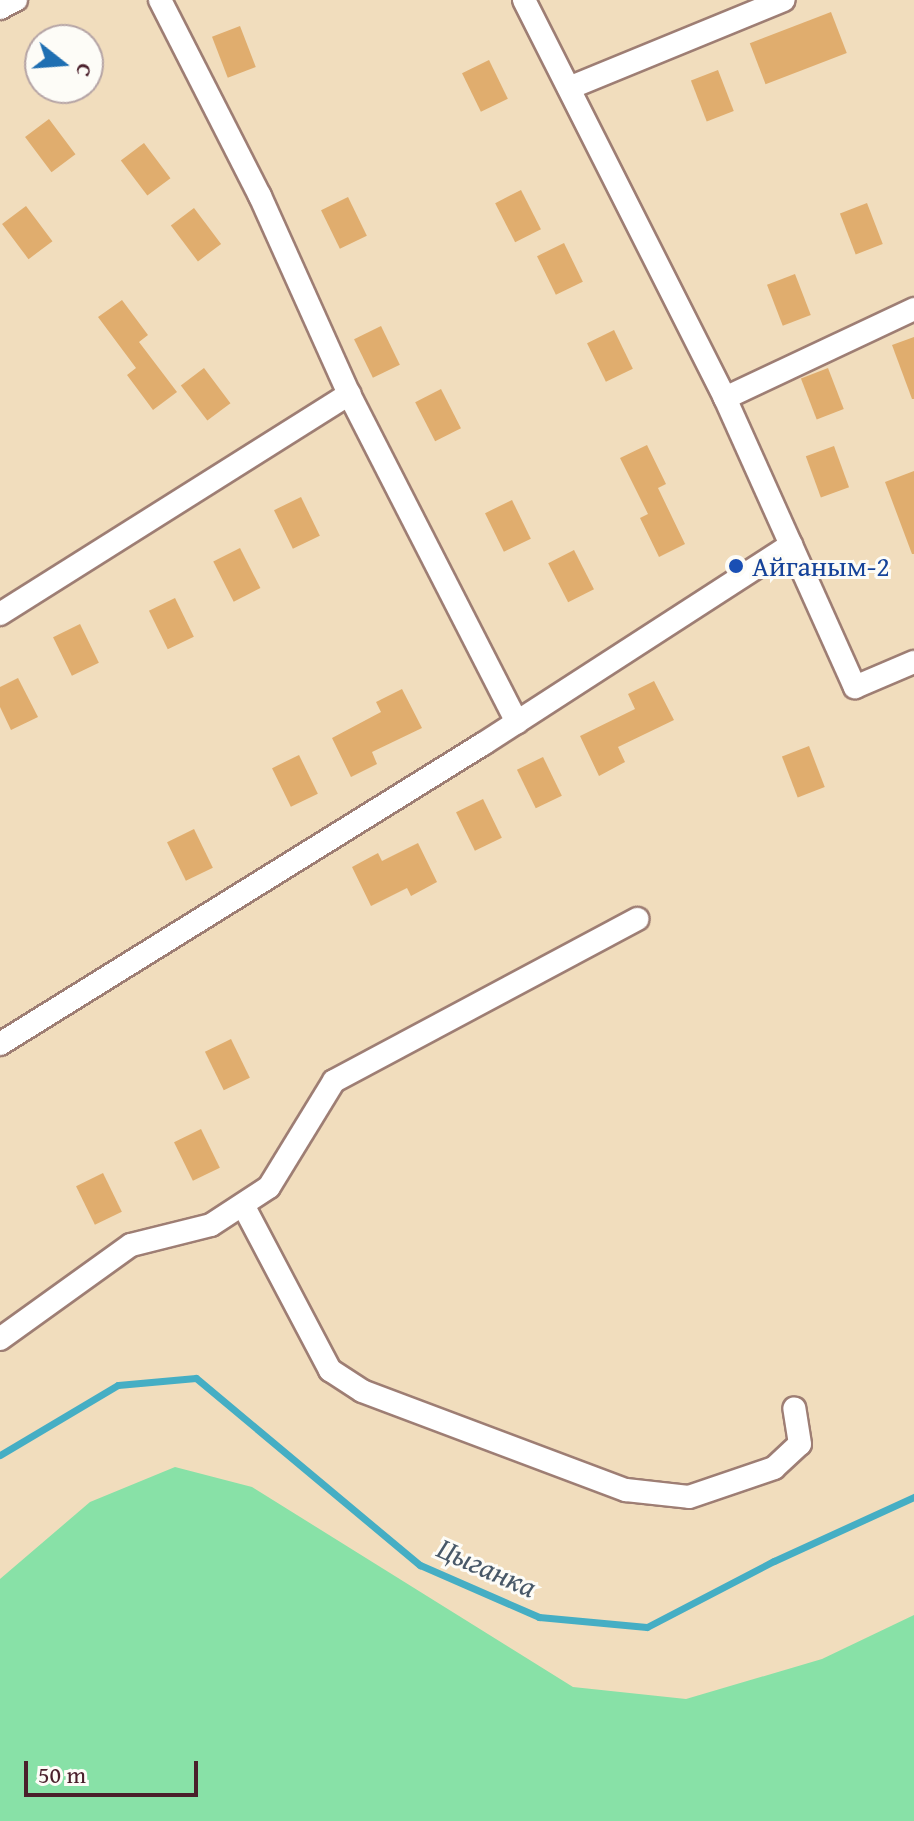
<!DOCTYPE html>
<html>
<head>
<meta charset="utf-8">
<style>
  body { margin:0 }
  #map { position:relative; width:914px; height:1821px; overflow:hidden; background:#f1ddbd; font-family:"Gentium Book Plus",serif }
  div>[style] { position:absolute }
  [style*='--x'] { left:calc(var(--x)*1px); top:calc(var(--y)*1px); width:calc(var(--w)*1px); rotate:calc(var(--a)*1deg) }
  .green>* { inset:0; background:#88e1a7 }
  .stream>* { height:7px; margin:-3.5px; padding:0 3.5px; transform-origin:3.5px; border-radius:3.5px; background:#45aec4 }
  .building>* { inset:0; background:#e0ad6e; transform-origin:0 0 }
  .roads { filter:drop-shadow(2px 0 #9e7e74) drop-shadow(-2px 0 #9e7e74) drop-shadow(0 2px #9e7e74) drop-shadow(0 -2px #9e7e74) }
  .minor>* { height:22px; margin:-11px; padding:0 11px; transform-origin:11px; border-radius:11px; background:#fff }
  .dots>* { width:22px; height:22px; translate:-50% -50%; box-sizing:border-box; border:4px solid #fdfcf7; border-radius:50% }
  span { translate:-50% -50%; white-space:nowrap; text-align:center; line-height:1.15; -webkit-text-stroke:6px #fdfcf7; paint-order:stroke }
  .transit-label { font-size:28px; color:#164399 }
  .left { translate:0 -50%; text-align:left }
  .water-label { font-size:30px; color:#485868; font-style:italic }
  .north { position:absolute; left:24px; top:24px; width:80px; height:80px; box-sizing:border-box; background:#fdfcf7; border:2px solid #b5a4a5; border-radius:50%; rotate:107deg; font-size:22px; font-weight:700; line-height:32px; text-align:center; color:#4a1f2b }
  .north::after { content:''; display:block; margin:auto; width:28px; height:36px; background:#1f6fb2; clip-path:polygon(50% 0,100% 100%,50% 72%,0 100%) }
  .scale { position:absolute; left:24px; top:1761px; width:174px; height:36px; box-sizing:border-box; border:4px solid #4a1f2b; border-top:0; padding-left:10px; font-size:24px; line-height:28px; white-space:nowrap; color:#4a1f2b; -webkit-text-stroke:6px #fdfcf7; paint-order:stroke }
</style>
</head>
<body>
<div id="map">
  <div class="green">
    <i style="clip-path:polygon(175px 1467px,252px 1487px,573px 1687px,686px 1699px,822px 1659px,914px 1615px,914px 1821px,0 1821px,0 1579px,90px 1502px)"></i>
  </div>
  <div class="stream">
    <i style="--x:0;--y:1455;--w:137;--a:-30.7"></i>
    <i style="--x:118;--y:1385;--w:78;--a:-5.1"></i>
    <i style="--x:196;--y:1378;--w:292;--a:39.9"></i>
    <i style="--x:420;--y:1565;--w:130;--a:23.6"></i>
    <i style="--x:539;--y:1617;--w:108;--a:5.3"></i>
    <i style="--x:647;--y:1627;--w:143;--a:-27.5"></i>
    <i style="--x:774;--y:1561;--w:154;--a:-24.6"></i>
  </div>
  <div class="building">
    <i style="left:831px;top:12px;width:44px;height:87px;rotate:69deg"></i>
    <i style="left:240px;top:26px;width:44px;height:30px;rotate:69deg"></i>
    <i style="left:489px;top:60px;width:43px;height:30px;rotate:64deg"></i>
    <i style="left:718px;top:70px;width:44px;height:29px;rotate:69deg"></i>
    <i style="left:49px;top:119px;width:44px;height:30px;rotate:53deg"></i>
    <i style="left:144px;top:143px;width:44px;height:29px;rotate:53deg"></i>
    <i style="left:521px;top:190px;width:44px;height:29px;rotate:63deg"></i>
    <i style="left:348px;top:197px;width:43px;height:30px;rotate:64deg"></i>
    <i style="left:867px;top:203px;width:44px;height:29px;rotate:69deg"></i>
    <i style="left:26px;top:206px;width:44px;height:30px;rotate:53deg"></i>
    <i style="left:194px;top:208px;width:45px;height:29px;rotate:53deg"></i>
    <i style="left:564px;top:243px;width:43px;height:30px;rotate:64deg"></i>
    <i style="left:795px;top:274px;width:44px;height:30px;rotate:69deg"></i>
    <i style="clip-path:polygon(122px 300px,148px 335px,139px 342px,177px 392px,153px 410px,127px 375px,136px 368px,98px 317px)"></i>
    <i style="left:381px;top:326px;width:43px;height:30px;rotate:64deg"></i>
    <i style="left:614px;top:330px;width:43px;height:30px;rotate:64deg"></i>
    <i style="clip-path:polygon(914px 337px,914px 399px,912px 399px,892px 345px)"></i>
    <i style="left:204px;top:368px;width:44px;height:29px;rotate:53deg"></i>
    <i style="left:828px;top:368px;width:44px;height:29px;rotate:69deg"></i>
    <i style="left:441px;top:389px;width:44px;height:29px;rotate:63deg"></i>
    <i style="clip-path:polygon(647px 445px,666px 484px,658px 488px,685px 544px,659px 557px,640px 518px,648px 514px,620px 458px)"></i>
    <i style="left:834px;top:446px;width:44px;height:30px;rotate:70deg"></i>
    <i style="clip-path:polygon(914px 471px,914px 554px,912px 554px,885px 482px)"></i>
    <i style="left:301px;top:497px;width:43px;height:30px;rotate:64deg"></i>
    <i style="left:512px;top:500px;width:43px;height:30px;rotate:64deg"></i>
    <i style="left:240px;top:548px;width:45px;height:30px;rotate:63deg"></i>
    <i style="left:574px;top:550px;width:44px;height:29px;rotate:63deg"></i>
    <i style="left:175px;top:598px;width:43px;height:29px;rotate:64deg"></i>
    <i style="left:80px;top:624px;width:43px;height:30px;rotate:64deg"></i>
    <i style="clip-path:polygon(18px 678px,38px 717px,11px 730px,0 707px,0 687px)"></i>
    <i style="clip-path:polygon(654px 681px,674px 720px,618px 747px,625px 762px,599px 776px,580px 736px,635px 709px,628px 694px)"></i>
    <i style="clip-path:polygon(402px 689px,422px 728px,372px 752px,377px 764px,351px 777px,332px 738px,381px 712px,376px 702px)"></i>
    <i style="left:809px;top:746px;width:44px;height:29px;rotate:69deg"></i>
    <i style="left:299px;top:755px;width:43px;height:30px;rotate:64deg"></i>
    <i style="left:543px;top:757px;width:43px;height:29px;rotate:64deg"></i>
    <i style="left:483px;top:799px;width:43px;height:30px;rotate:64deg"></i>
    <i style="left:194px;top:829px;width:43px;height:30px;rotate:64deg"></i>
    <i style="clip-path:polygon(418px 843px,437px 882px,411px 896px,407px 888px,371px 906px,352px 867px,378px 853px,382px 861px)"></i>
    <i style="left:231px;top:1039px;width:43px;height:29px;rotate:64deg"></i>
    <i style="left:201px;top:1129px;width:43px;height:30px;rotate:64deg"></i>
    <i style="left:103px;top:1173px;width:43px;height:30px;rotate:64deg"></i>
  </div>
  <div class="roads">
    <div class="minor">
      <i style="--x:160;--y:0;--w:220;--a:63"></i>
      <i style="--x:260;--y:196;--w:217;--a:65.8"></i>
      <i style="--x:349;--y:394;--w:369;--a:62.9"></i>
      <i style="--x:524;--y:0;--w:446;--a:63.2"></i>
      <i style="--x:725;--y:398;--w:317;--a:65.8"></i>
      <i style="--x:855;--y:687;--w:64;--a:-23"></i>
      <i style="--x:0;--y:8;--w:18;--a:-27"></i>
      <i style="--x:569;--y:88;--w:232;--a:-22.3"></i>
      <i style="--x:725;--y:398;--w:209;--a:-25.2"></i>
      <i style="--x:0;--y:614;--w:413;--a:-32.2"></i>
      <i style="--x:0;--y:1044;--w:569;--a:-31.85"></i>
      <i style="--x:483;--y:744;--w:367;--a:-32.9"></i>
      <i style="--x:243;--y:1205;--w:187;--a:62.2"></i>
      <i style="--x:330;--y:1370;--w:38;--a:33"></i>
      <i style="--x:362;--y:1391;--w:282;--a:20.6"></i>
      <i style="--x:626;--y:1490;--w:63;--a:6.3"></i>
      <i style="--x:689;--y:1497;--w:90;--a:-18.8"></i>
      <i style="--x:774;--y:1468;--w:35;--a:-43"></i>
      <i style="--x:800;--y:1444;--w:36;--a:-99"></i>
      <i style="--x:0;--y:1339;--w:161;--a:-35.7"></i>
      <i style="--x:131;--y:1245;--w:82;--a:-14"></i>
      <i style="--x:211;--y:1225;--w:69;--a:-33.2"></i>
      <i style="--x:269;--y:1187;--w:124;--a:-58.5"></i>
      <i style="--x:334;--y:1081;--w:344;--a:-28.1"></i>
    </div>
  </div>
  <div class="dots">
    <i style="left:736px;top:566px;background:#1a4fb4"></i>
  </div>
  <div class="transit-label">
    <span class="left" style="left:752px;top:566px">Айганым-2</span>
  </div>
  <div class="water-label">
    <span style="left:487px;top:1567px;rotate:24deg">Цыганка</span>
  </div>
  <div class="north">С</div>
  <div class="scale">50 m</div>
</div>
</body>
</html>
